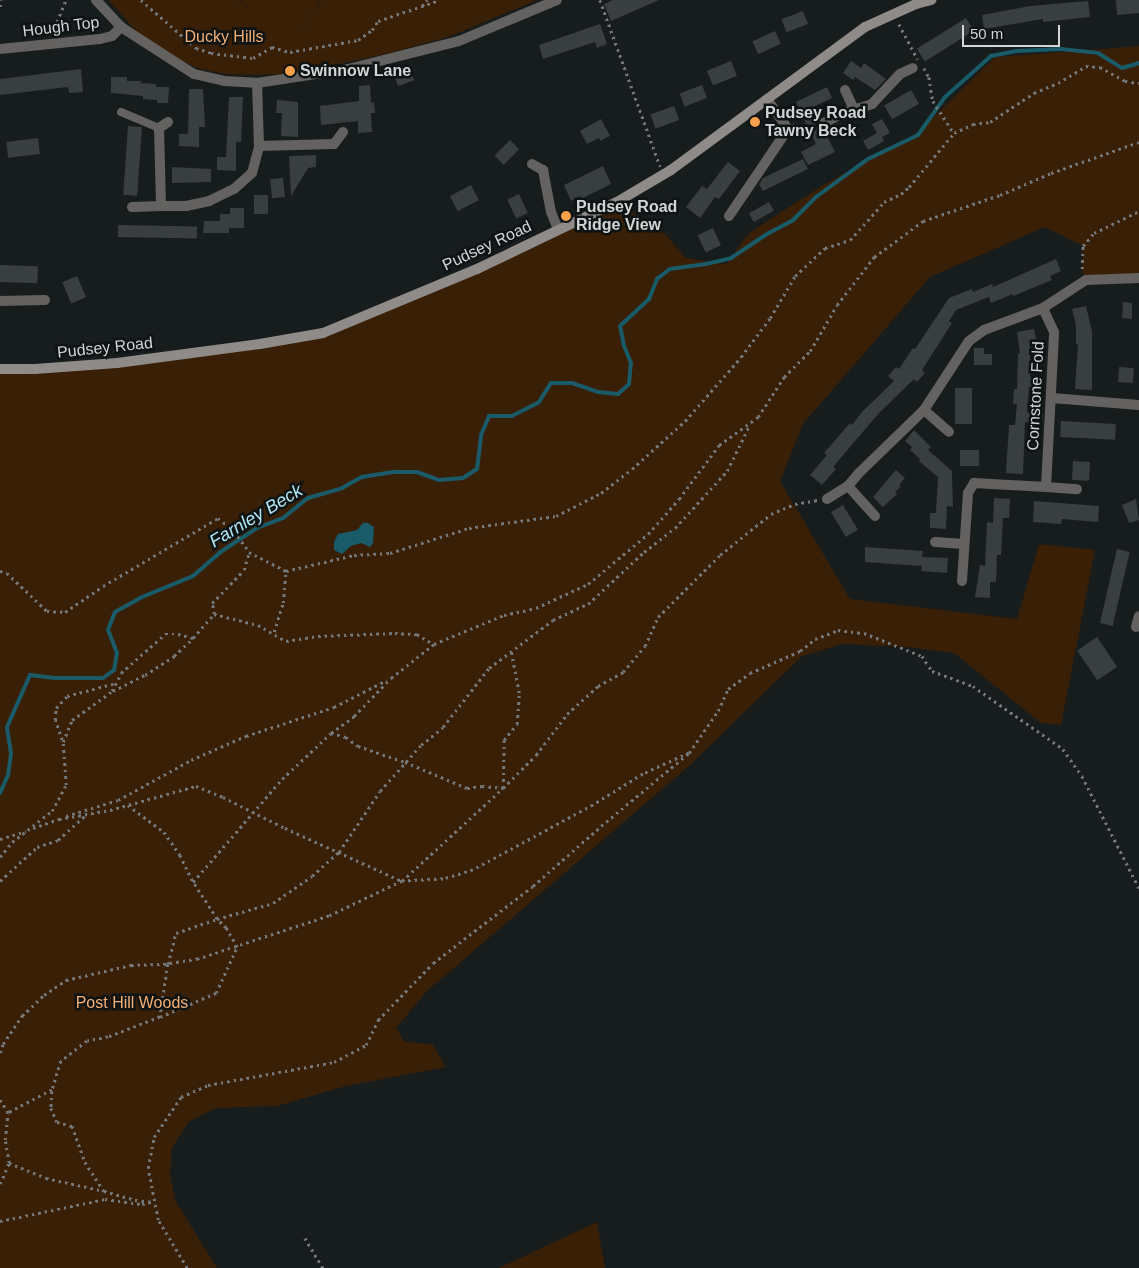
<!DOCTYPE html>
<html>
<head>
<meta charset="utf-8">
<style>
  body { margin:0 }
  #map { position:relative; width:1139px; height:1268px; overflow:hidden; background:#171c1d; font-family:Arial,sans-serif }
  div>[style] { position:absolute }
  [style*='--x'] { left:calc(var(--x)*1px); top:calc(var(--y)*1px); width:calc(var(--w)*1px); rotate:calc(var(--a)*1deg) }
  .green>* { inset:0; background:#391f06 }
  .water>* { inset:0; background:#195b69 }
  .stream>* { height:4px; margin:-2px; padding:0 2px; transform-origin:2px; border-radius:2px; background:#195b69 }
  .building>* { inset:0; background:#393e3f; transform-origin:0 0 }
  .path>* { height:2.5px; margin-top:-1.25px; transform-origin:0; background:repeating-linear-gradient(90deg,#747879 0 2.5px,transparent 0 6.5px) }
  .service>* { height:8px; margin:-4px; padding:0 4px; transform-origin:4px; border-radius:4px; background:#646260 }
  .minor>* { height:10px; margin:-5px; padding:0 5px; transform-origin:5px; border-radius:5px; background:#646260 }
  .secondary>* { height:10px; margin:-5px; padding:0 5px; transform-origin:5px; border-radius:5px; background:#8e8b88 }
  .dots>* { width:14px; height:14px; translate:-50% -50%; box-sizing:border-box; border:2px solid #0e1314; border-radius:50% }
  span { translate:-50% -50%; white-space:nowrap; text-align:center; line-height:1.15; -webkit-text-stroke:5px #0e1314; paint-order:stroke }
  .street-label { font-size:16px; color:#d2d5d6 }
  .park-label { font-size:16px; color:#f6af72 }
  .poi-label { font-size:16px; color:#d2d5d6; font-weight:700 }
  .left { translate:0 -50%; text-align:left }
  .water-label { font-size:18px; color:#b2e7f5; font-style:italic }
  .scale { position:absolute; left:962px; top:25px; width:98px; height:22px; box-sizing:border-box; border:2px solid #d2d5d6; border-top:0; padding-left:6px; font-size:15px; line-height:18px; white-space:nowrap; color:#d2d5d6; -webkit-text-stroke:4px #0e1314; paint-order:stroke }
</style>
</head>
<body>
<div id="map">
  <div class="green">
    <i style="clip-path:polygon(108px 0,238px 0,248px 6px,240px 0,321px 0,300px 32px,322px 0,537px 0,451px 36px,394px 52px,316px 69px,287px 74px,258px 75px,225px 74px,200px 69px,173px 57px,144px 39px)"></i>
    <i style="clip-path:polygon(1139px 46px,1139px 278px,1086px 280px,1082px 270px,1083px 246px,1045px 227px,930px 277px,803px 424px,780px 481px,850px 599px,1017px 619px,1039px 544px,1095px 550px,1061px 725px,1041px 723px,954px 653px,906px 647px,843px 644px,802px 656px,690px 765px,427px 991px,396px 1028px,404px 1041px,433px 1045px,446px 1067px,346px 1086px,277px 1106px,216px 1108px,188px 1122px,172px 1148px,170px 1175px,175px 1200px,217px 1268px,0 1268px,0 369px,35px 369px,323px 333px,617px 202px,664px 233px,686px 258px,726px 264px,748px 234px,823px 185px,917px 133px,995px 57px)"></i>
    <i style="clip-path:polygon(597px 1222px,605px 1268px,499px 1268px)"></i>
  </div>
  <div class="water">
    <i style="clip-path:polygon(363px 523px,368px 523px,374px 527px,373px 543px,370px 547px,361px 543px,351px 546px,342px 554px,334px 550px,334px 542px,338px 534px,357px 530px)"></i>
  </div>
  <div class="stream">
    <i style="--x:0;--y:793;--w:20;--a:-66"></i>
    <i style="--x:8;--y:775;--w:22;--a:-82"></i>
    <i style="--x:11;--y:753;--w:26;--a:-99"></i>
    <i style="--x:7;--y:727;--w:57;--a:-66.1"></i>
    <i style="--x:30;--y:675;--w:25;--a:7"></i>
    <i style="--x:55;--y:678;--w:48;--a:0"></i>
    <i style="--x:103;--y:678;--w:14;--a:-36"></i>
    <i style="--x:114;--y:670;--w:17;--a:-80"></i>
    <i style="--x:117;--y:653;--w:25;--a:-111"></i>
    <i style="--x:108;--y:630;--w:19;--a:-69"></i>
    <i style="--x:115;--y:612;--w:31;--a:-29"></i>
    <i style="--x:142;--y:597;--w:55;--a:-22.4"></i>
    <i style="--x:193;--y:576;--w:35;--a:-41"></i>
    <i style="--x:219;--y:553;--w:45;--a:-33.3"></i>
    <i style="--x:257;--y:528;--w:28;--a:-21"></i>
    <i style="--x:283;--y:518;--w:32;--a:-39"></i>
    <i style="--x:308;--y:498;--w:35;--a:-16"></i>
    <i style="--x:342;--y:488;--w:23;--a:-29"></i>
    <i style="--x:362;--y:477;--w:33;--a:-9"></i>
    <i style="--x:395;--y:472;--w:22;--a:0"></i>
    <i style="--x:417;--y:472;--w:23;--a:20"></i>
    <i style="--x:439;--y:480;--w:24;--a:-5"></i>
    <i style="--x:463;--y:478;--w:17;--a:-33"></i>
    <i style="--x:477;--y:469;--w:34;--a:-83"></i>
    <i style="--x:481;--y:435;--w:21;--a:-67"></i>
    <i style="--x:489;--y:416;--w:23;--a:0"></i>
    <i style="--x:512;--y:416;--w:30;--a:-27"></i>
    <i style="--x:539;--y:402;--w:22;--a:-58"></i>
    <i style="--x:551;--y:383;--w:21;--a:0"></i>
    <i style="--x:572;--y:383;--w:28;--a:19"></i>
    <i style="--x:598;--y:392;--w:20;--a:6"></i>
    <i style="--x:618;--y:394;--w:15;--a:-42"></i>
    <i style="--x:629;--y:384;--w:21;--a:-85"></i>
    <i style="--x:631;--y:363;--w:18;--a:-112"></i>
    <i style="--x:624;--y:346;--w:20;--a:-101"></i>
    <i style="--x:620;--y:326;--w:40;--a:-43"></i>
    <i style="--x:649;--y:299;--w:22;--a:-68"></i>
    <i style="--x:657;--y:279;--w:16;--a:-38"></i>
    <i style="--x:670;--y:269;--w:36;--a:-8"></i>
    <i style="--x:706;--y:264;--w:26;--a:-13"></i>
    <i style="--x:731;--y:258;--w:43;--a:-33.7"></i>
    <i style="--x:767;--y:234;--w:30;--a:-28"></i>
    <i style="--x:793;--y:220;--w:33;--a:-45"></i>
    <i style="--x:816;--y:197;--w:64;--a:-36.2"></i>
    <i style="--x:868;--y:159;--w:55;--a:-25.6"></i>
    <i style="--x:918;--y:135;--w:47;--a:-54.6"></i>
    <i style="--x:945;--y:97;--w:62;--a:-41.7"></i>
    <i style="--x:991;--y:56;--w:26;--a:-11"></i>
    <i style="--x:1017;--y:51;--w:44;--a:-2.6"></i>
    <i style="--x:1061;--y:49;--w:37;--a:6"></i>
    <i style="--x:1098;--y:53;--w:28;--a:32"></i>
    <i style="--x:1122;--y:68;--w:18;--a:-16"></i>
  </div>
  <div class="building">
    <i style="clip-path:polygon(613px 0,659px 0,611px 21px,604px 4px)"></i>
    <i style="clip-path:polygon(1116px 0,1139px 0,1139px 13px,1117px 15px)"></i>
    <i style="clip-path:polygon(1088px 1px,1090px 17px,1043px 22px,1043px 19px,984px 29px,982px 15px,1030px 6px)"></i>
    <i style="left:803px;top:11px;width:14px;height:23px;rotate:69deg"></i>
    <i style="left:966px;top:18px;width:15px;height:58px;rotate:58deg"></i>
    <i style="clip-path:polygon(600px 24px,607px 44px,597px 48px,595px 42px,543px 59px,539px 45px)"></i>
    <i style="left:775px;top:31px;width:14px;height:25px;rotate:65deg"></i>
    <i style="left:731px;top:61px;width:16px;height:26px;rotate:68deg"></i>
    <i style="clip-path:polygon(851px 61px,861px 68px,864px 63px,886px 79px,875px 90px,855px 77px,853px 80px,843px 73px)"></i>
    <i style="clip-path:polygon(81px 69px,83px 92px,69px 93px,68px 87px,0 95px,0 79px)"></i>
    <i style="left:410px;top:69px;width:12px;height:17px;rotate:70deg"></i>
    <i style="clip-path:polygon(111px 77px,127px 77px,127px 81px,141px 81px,141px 83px,156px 84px,156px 87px,169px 87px,168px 103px,157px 103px,157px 100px,143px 99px,143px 96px,111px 93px)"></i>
    <i style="clip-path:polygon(370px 85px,371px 103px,374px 102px,375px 113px,371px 113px,372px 132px,358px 133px,358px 121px,321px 125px,320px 106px,359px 101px,359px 86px)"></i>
    <i style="left:702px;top:85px;width:14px;height:24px;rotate:69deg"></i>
    <i style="clip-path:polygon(827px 87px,832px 98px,813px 107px,818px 118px,815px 124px,818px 130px,824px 130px,835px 152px,808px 165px,801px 152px,816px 144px,813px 137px,816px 129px,814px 125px,806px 124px,796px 102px)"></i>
    <i style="clip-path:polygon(189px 89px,203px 89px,205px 127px,199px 127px,199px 147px,179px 146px,179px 134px,188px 134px)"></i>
    <i style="left:911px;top:90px;width:16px;height:31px;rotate:60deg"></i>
    <i style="clip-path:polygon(229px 97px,243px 97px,241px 142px,236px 142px,236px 171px,217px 170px,217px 157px,226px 157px)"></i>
    <i style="clip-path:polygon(277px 100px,298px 102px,298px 137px,281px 136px,282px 113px,276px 113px)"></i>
    <i style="left:674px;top:106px;width:15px;height:25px;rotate:70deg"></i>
    <i style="clip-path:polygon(601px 119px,610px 136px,600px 141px,599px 138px,587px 144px,580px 131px)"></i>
    <i style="clip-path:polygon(882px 119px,890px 133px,882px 137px,884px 141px,868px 150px,863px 141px,877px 133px,872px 124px)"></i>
    <i style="left:128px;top:126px;width:14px;height:69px;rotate:4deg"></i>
    <i style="left:38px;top:138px;width:16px;height:32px;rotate:83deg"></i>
    <i style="left:510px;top:140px;width:13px;height:22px;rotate:45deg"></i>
    <i style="clip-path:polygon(316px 155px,316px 167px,308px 168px,291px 196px,289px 156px)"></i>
    <i style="clip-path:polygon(803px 159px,808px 169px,763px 191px,759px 184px,763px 178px)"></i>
    <i style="clip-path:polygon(728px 162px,740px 171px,719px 199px,715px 197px,700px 218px,686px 207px,702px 186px,707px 189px)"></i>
    <i style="clip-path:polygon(603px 166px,611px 184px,581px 199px,580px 196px,571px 201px,564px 185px)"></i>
    <i style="clip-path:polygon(172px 167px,211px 169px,211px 182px,172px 183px)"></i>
    <i style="left:283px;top:178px;width:19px;height:13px;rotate:84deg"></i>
    <i style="left:471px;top:185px;width:17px;height:24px;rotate:62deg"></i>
    <i style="left:519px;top:194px;width:21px;height:13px;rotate:65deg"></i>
    <i style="left:254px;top:195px;width:14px;height:19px"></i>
    <i style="left:769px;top:202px;width:10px;height:23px;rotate:61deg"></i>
    <i style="clip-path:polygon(230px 208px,244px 208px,244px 228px,229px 228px,229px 233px,203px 233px,204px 221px,220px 221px,220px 214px,230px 214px)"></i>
    <i style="left:118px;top:225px;width:79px;height:12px;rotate:1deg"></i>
    <i style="left:713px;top:228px;width:19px;height:17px;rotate:65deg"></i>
    <i style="clip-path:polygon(1056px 259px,1061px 271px,1050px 276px,1052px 280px,1013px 296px,1013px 294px,991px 303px,989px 297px,956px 310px,949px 321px,952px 323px,922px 370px,925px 373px,917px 382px,914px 379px,879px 413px,833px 467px,836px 469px,822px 485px,810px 475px,827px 455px,824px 453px,850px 423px,852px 425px,862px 412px,894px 381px,888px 376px,896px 367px,899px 369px,913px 348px,915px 349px,949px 298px,972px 289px,973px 292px,992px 284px,993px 287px)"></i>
    <i style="left:0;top:265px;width:38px;height:17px;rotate:2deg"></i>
    <i style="left:77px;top:276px;width:23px;height:16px;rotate:67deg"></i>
    <i style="clip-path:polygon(1123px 302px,1132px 303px,1132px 319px,1122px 318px)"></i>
    <i style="clip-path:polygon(1086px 306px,1092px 332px,1092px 390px,1075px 389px,1078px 344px,1076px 344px,1076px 326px,1072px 309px)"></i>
    <i style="clip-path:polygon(1034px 329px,1036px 339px,1030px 340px,1030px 377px,1035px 377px,1035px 387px,1029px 387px,1027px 412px,1043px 413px,1042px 423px,1025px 422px,1023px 474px,1006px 473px,1009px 425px,1015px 425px,1017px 404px,1013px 404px,1014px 389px,1017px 389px,1018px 353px,1020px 353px,1017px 332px)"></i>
    <i style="clip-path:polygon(974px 348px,984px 348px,984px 354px,992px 354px,992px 365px,974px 365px)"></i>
    <i style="left:1119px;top:367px;width:15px;height:15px;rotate:4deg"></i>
    <i style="left:955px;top:388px;width:17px;height:36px"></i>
    <i style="left:1061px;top:421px;width:55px;height:16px;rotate:3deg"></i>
    <i style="clip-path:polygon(914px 430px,931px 447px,928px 450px,952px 471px,953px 507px,947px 506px,946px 529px,930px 528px,930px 513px,936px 513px,938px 477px,919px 461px,920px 459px,910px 450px,912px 447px,905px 441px)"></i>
    <i style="left:960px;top:450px;width:19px;height:16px"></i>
    <i style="left:1073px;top:461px;width:17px;height:19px;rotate:3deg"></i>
    <i style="clip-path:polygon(896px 470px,905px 478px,899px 485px,901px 486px,895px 492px,897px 494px,883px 507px,873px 497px)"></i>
    <i style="clip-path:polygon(994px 498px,1010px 499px,1009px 518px,1003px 518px,1001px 555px,997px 555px,996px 582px,990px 582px,990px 598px,975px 597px,980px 565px,985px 566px,987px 522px,993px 523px)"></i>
    <i style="clip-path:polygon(1136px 499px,1139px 520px,1129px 523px,1122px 505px)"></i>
    <i style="clip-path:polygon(1034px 501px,1099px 506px,1098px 522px,1062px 519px,1061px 524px,1033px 522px)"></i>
    <i style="left:843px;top:505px;width:29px;height:14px;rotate:59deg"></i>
    <i style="clip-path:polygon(865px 547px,923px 551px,922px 557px,948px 558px,947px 573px,921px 571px,922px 566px,865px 562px)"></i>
    <i style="left:1117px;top:549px;width:13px;height:76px;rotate:13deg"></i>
    <i style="left:1097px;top:637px;width:36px;height:24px;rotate:56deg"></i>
  </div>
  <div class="path">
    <i style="--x:141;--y:0;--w:73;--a:41.1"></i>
    <i style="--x:196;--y:48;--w:16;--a:18"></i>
    <i style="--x:211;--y:53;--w:42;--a:6.8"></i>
    <i style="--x:253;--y:58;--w:22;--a:-30"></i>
    <i style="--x:272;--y:47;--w:19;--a:16"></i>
    <i style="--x:290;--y:52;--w:69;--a:-10"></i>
    <i style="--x:358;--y:40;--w:17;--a:-36"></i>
    <i style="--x:372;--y:30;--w:11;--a:-56"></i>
    <i style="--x:378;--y:21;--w:65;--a:-18.7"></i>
    <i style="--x:600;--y:0;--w:177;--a:70.1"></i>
    <i style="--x:422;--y:6;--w:8;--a:-50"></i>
    <i style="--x:0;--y:7;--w:7;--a:-82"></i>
    <i style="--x:899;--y:24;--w:40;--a:62"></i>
    <i style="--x:52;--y:34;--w:37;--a:-68"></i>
    <i style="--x:924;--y:68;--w:10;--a:61"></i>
    <i style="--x:929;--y:77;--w:24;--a:81"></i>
    <i style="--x:933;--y:101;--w:38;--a:57"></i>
    <i style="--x:1082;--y:269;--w:23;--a:-88"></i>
    <i style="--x:1083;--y:246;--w:17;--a:-50"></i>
    <i style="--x:1094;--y:233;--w:50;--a:-26.1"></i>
    <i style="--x:0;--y:571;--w:7;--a:16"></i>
    <i style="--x:7;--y:573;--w:55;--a:43.5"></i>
    <i style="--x:47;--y:611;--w:18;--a:3"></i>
    <i style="--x:65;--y:612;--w:46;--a:-34.4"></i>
    <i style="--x:103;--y:586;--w:134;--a:-30.6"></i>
    <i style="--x:218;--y:518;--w:21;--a:39"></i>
    <i style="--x:234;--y:531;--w:26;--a:54"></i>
    <i style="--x:249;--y:552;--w:42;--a:27.2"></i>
    <i style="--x:286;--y:571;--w:70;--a:-13.2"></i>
    <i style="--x:354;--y:555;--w:36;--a:-3"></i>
    <i style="--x:390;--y:553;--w:83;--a:-17.6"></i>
    <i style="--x:469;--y:528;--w:88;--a:-7.9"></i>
    <i style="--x:556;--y:516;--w:51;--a:-27.1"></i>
    <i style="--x:601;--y:493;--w:39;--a:-38"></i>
    <i style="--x:632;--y:469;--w:72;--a:-42.2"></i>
    <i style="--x:685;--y:421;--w:85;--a:-48.8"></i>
    <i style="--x:741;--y:357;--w:49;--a:-53.4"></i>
    <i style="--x:770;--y:318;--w:49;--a:-59.2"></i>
    <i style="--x:795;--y:276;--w:41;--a:-43"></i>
    <i style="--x:825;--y:248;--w:26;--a:-18"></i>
    <i style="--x:850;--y:240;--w:51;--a:-48.2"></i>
    <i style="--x:884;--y:202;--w:19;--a:-25"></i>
    <i style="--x:901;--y:194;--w:11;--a:-41"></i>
    <i style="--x:909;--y:187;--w:70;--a:-50.2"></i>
    <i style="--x:954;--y:133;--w:21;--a:-25"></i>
    <i style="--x:973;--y:124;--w:17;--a:-7"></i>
    <i style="--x:990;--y:122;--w:53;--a:-33.4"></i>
    <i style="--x:1034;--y:93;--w:26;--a:-23"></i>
    <i style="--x:1058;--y:83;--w:33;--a:-31"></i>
    <i style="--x:1086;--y:66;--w:14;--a:4"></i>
    <i style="--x:1100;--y:67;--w:29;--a:29"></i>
    <i style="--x:1125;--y:81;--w:14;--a:8"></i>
    <i style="--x:214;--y:614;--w:11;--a:-100"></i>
    <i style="--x:212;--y:603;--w:46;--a:-45.9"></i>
    <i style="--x:244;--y:570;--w:18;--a:-74"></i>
    <i style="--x:274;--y:632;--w:30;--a:-73"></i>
    <i style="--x:283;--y:603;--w:32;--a:-85"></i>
    <i style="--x:113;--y:691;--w:36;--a:-27"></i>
    <i style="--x:145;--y:675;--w:35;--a:-33"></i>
    <i style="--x:174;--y:656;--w:26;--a:-43"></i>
    <i style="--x:331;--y:733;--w:16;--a:15"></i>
    <i style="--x:346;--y:737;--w:15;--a:37"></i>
    <i style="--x:358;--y:746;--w:50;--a:18.8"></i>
    <i style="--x:405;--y:762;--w:67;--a:22.8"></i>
    <i style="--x:467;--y:788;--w:15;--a:-8"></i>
    <i style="--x:482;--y:786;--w:21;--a:5"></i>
    <i style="--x:503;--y:788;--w:48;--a:-88.8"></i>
    <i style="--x:504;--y:740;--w:21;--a:-51"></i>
    <i style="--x:517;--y:724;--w:31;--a:-86"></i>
    <i style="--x:519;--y:693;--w:43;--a:-100.8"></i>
    <i style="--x:62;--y:740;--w:21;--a:-109"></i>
    <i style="--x:55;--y:720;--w:12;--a:-85"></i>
    <i style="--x:56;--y:708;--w:16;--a:-47"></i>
    <i style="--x:67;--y:696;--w:51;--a:-14.9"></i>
    <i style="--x:689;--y:753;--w:51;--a:-55.4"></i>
    <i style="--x:718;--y:711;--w:24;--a:-66"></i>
    <i style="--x:728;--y:689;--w:27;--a:-36"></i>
    <i style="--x:750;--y:673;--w:55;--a:-23.7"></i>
    <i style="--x:800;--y:651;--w:19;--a:-39"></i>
    <i style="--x:815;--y:639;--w:25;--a:-21"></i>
    <i style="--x:838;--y:630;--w:26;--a:7"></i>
    <i style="--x:864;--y:633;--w:62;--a:21.6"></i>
    <i style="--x:922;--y:656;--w:18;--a:56"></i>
    <i style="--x:932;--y:671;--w:44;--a:20.1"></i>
    <i style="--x:973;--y:686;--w:110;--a:35"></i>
    <i style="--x:1063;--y:749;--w:33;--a:55"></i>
    <i style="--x:1082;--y:776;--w:126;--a:63"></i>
    <i style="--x:128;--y:805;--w:45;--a:36.9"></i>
    <i style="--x:164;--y:832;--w:28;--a:55"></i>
    <i style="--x:180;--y:855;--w:30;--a:64"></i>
    <i style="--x:66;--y:816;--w:54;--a:-17.1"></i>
    <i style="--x:118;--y:800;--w:83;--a:-28.7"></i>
    <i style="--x:191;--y:760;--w:60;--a:-23.6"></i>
    <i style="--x:246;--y:736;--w:93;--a:-18.2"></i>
    <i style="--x:334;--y:707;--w:59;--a:-27"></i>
    <i style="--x:59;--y:819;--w:52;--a:-10"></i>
    <i style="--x:110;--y:810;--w:89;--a:-15.6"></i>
    <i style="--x:196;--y:786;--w:29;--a:22"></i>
    <i style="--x:223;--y:797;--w:69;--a:26.6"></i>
    <i style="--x:285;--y:828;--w:128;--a:24.4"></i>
    <i style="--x:402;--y:881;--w:137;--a:-42.6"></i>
    <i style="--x:503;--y:788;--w:47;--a:-45"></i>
    <i style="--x:536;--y:755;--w:51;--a:-52.9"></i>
    <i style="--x:567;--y:714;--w:42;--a:-42.1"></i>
    <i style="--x:598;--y:686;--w:29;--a:-29"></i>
    <i style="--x:623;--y:672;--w:34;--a:-50"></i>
    <i style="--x:645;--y:646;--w:32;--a:-66"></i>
    <i style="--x:658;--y:617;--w:88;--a:-45"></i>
    <i style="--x:720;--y:555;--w:65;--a:-38.8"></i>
    <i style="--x:771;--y:514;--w:26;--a:-23"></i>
    <i style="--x:795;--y:504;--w:23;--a:-10"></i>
    <i style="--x:33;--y:828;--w:28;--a:-19"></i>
    <i style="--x:0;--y:839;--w:27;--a:-17"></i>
    <i style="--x:0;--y:857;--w:19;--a:-51"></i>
    <i style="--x:12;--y:842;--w:51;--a:-37.8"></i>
    <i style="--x:52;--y:811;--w:30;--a:-62"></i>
    <i style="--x:66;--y:785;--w:43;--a:-94"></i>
    <i style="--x:63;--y:742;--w:24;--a:-68"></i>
    <i style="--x:72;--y:720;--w:49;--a:-35.9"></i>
    <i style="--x:112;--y:691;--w:20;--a:-63"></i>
    <i style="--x:121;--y:673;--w:59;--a:-41.6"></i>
    <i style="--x:165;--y:634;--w:13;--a:0"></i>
    <i style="--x:178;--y:634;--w:16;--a:15"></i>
    <i style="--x:193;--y:638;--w:32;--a:-49"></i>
    <i style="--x:214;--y:614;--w:45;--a:14"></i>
    <i style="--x:258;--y:625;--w:32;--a:30"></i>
    <i style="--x:286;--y:641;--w:32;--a:-9"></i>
    <i style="--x:318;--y:636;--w:77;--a:-2.2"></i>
    <i style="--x:395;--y:633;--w:22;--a:3"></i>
    <i style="--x:417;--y:634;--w:19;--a:32"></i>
    <i style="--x:0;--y:881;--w:50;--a:-42.6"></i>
    <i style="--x:37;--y:847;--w:22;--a:-18"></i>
    <i style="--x:58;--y:840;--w:39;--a:-42"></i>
    <i style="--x:217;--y:919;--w:58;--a:-15.9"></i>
    <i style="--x:273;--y:903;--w:47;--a:-34.7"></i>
    <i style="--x:312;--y:876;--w:36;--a:-42"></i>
    <i style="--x:339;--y:852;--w:73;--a:-56.1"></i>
    <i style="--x:380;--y:791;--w:62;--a:-48.3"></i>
    <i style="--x:421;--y:745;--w:28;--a:-39"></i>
    <i style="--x:443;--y:727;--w:75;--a:-52.1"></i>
    <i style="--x:489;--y:668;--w:80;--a:-36.9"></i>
    <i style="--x:553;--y:620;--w:38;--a:-25"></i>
    <i style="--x:588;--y:604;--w:76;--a:-42.9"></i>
    <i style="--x:644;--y:552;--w:39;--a:-38"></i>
    <i style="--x:675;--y:528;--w:77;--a:-47.6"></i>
    <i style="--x:727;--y:471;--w:52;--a:-63.9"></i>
    <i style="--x:160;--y:1017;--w:61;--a:-23.2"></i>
    <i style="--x:216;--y:993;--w:51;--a:-65.5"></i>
    <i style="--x:237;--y:947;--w:22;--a:-120"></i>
    <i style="--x:226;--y:928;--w:13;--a:-135"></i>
    <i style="--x:0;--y:1053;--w:9;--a:-72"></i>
    <i style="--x:3;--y:1044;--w:34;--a:-56"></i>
    <i style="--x:22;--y:1016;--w:30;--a:-44"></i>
    <i style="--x:44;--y:995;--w:27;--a:-34"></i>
    <i style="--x:66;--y:980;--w:67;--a:-13"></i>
    <i style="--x:131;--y:965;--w:37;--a:-2"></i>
    <i style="--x:168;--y:964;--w:54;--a:98.6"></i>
    <i style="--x:160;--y:1017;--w:56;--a:159"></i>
    <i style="--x:108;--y:1037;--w:21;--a:169"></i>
    <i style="--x:87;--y:1041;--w:33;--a:142"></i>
    <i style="--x:61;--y:1061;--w:30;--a:107"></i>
    <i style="--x:52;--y:1090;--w:50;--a:152.4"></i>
    <i style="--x:8;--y:1113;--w:15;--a:-122"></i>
    <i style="--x:52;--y:1091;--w:17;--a:93"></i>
    <i style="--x:51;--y:1108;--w:15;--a:67"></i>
    <i style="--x:57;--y:1122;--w:16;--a:15"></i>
    <i style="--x:72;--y:1126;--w:38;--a:70"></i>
    <i style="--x:85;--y:1162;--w:35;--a:57"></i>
    <i style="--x:104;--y:1191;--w:32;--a:16"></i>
    <i style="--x:135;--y:1200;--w:19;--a:6"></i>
    <i style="--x:9;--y:1163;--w:40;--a:22"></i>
    <i style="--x:46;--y:1178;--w:59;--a:12.6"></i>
    <i style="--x:0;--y:1184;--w:23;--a:-67"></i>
    <i style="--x:9;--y:1163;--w:23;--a:-100"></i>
    <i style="--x:5;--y:1140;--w:27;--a:-84"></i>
    <i style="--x:0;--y:1221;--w:107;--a:-11.8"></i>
    <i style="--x:105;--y:1199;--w:37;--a:8"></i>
    <i style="--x:142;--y:1204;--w:9;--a:-13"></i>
    <i style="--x:305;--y:1238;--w:35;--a:59"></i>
    <i style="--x:187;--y:1268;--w:56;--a:-121.1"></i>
    <i style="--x:158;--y:1220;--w:53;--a:-100.9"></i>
    <i style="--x:148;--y:1168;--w:32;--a:-79"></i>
    <i style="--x:154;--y:1137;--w:48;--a:-56"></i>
    <i style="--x:181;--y:1097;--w:30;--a:-24"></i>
    <i style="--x:208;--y:1085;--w:128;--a:-10.3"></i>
    <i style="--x:334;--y:1062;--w:36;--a:-28"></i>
    <i style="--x:366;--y:1045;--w:28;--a:-64"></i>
    <i style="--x:378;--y:1020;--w:79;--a:-46"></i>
    <i style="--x:433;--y:963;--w:126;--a:-37.6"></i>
    <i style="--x:533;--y:886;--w:91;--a:-41.4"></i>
    <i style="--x:601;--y:826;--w:114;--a:-39.7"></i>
    <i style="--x:689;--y:753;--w:51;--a:155.5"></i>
    <i style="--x:643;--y:774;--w:59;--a:148.2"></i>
    <i style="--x:593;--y:805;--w:136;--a:151.6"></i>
    <i style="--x:473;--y:870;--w:31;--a:163"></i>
    <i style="--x:443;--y:879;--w:41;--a:177.2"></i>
    <i style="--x:402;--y:881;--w:81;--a:154.4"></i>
    <i style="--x:329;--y:916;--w:138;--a:161.8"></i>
    <i style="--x:198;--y:959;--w:30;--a:171"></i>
    <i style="--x:168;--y:964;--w:32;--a:-76"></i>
    <i style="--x:176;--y:933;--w:43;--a:-18.9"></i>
    <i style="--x:217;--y:919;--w:44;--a:-123"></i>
    <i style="--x:193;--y:882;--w:136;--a:-49.2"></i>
    <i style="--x:282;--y:779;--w:67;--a:-43.2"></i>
    <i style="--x:331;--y:733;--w:29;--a:-36"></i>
    <i style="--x:354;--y:716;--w:53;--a:-45.8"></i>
    <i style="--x:391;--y:678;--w:55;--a:-38.3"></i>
    <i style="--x:434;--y:644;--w:76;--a:-22.5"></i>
    <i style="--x:504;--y:615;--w:33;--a:-12"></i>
    <i style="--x:536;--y:608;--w:57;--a:-24.8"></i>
    <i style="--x:588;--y:584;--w:78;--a:-39.8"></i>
    <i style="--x:648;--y:534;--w:47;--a:-48.5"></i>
    <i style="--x:679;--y:499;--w:67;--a:-53.5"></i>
    <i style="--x:719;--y:445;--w:48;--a:-35.7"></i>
    <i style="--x:758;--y:417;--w:48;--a:-57"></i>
    <i style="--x:784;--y:377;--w:37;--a:-45"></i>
    <i style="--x:810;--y:351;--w:53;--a:-59.6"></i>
    <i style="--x:837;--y:305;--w:61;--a:-52.4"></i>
    <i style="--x:874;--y:257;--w:61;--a:-36.3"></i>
    <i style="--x:923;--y:221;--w:81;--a:-18.7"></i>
    <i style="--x:1000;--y:195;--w:56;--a:-23.3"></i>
    <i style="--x:1051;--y:173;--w:93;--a:-19.4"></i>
  </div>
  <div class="service">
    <i style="--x:121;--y:112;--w:41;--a:22.8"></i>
  </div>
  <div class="minor">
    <i style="--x:96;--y:0;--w:37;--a:47"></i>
    <i style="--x:121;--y:27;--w:87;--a:32.8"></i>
    <i style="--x:194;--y:74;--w:31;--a:13"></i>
    <i style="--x:224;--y:81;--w:33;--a:3"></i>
    <i style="--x:257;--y:83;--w:92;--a:-8.7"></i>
    <i style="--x:348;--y:69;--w:114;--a:-14.2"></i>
    <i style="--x:459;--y:41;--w:106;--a:-22.7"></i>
    <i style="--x:0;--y:49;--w:100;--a:-5.7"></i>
    <i style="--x:100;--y:39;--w:12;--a:-14"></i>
    <i style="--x:112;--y:36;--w:13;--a:-45"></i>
    <i style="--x:845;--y:90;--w:21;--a:65"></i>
    <i style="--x:767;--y:99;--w:37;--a:55"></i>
    <i style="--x:168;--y:122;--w:11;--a:146"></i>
    <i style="--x:159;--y:128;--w:78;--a:88.5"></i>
    <i style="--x:161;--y:206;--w:25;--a:0"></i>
    <i style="--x:186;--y:206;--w:24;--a:-12"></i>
    <i style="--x:209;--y:201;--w:28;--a:-26"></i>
    <i style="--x:234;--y:189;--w:24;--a:-42"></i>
    <i style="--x:252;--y:173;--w:28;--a:-75"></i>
    <i style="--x:259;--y:146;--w:63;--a:-91.8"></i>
    <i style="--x:822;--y:124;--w:24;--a:-28"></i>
    <i style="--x:843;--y:113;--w:30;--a:-17"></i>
    <i style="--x:872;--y:104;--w:41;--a:-47"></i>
    <i style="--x:900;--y:74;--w:14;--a:-25"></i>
    <i style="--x:259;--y:146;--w:75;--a:-1.5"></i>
    <i style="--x:334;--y:144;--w:15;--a:-53"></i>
    <i style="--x:532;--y:164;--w:13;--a:29"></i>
    <i style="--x:543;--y:170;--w:43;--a:79.2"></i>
    <i style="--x:551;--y:212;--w:18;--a:68"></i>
    <i style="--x:132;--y:207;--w:29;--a:-2"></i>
    <i style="--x:729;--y:216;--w:105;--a:-55.9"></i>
    <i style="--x:788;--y:129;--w:22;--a:5"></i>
    <i style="--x:0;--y:301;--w:45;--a:-1.3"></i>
    <i style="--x:1052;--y:398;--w:87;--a:4.6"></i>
    <i style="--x:924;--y:410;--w:33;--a:41"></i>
    <i style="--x:1046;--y:487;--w:31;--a:4"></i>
    <i style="--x:827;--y:499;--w:25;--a:-32"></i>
    <i style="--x:875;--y:516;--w:40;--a:-132"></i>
    <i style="--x:848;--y:486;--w:17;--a:-50"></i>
    <i style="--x:859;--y:473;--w:91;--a:-44.1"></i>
    <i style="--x:924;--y:410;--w:82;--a:-56.9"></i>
    <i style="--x:969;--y:341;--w:19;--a:-36"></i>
    <i style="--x:984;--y:330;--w:63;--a:-20.4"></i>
    <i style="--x:1043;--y:308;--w:51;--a:-33.1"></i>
    <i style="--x:1086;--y:280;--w:53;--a:-2.2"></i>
    <i style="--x:935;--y:542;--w:29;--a:4"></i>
    <i style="--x:962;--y:581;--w:88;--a:-86.1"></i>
    <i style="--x:968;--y:493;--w:12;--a:-59"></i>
    <i style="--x:974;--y:483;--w:72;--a:3.2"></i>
    <i style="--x:1046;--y:487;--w:155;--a:-87"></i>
    <i style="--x:1054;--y:332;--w:26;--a:-115"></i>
    <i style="--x:1136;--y:627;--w:11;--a:-75"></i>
  </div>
  <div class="secondary">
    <i style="--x:0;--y:369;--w:35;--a:0"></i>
    <i style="--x:35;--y:369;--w:82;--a:-4.2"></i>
    <i style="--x:117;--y:363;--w:144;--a:-7.6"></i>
    <i style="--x:260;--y:344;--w:64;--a:-9.9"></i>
    <i style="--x:323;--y:333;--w:167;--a:-22.6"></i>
    <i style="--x:477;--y:269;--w:155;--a:-25.6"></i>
    <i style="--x:617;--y:202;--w:63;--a:-30.7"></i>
    <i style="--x:671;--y:170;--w:241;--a:-36.4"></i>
    <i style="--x:865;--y:27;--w:56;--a:-24.3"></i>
    <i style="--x:916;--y:4;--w:16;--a:-15"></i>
  </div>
  <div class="dots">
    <i style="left:290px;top:71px;background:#f9a04c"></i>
    <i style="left:755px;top:122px;background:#f9a04c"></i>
    <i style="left:566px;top:216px;background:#f9a04c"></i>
  </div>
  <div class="street-label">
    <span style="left:61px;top:27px;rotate:-7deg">Hough Top</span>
    <span style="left:487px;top:246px;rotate:-25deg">Pudsey Road</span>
    <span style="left:105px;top:348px;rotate:-6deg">Pudsey Road</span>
    <span style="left:1036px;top:396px;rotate:-87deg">Cornstone Fold</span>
  </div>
  <div class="park-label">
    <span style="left:224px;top:37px">Ducky Hills</span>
    <span style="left:132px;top:1003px">Post Hill Woods</span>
  </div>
  <div class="poi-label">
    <span class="left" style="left:300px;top:71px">Swinnow Lane</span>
    <span class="left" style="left:765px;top:122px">Pudsey Road<br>Tawny Beck</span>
    <span class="left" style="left:576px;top:216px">Pudsey Road<br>Ridge View</span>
  </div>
  <div class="water-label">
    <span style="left:256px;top:516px;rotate:-31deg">Farnley Beck</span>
  </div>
  <div class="scale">50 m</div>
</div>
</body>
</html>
